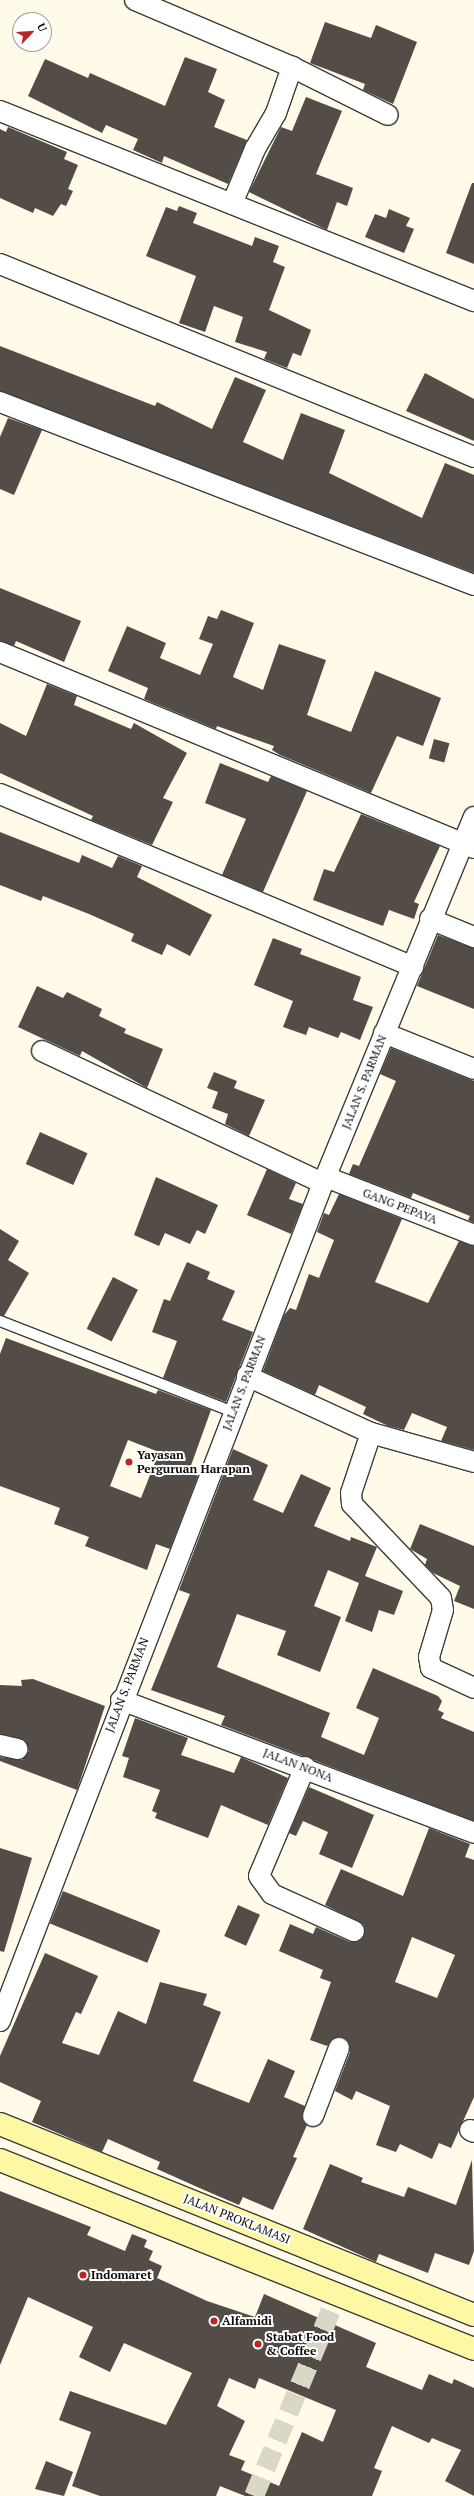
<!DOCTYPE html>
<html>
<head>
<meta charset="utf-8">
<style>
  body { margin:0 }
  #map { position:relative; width:474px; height:2496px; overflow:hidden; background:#fffbe8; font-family:"PT Serif",serif }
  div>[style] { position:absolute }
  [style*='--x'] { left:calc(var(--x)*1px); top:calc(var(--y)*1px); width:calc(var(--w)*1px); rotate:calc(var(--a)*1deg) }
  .building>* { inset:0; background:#534c47; transform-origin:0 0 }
  .street-tunnel>* { height:20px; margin-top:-10px; transform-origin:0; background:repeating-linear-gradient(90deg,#dad7c7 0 20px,transparent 0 30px) }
  .roads { filter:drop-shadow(1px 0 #3d3d3d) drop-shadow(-1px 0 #3d3d3d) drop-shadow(0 1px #3d3d3d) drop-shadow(0 -1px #3d3d3d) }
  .lane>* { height:10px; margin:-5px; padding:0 5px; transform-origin:5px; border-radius:5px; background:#fff }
  .street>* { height:20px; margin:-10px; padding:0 10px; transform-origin:10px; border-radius:10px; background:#fff }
  .secondary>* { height:22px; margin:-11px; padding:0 11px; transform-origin:11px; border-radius:11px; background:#fef7a3 }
  .dots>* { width:11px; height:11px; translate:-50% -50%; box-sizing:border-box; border:2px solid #fff; border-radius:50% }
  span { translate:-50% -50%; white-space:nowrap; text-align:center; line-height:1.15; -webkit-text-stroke:4px #fff; paint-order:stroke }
  .street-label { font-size:12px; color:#0a0a0a }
  .poi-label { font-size:12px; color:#0a0a0a; font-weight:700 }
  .left { translate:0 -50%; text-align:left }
  .north { position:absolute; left:12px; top:12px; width:40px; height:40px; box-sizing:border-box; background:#fff; border:1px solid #9d9d9d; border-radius:50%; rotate:65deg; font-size:11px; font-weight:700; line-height:16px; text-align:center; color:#0a0a0a }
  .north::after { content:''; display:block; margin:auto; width:14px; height:18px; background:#b72527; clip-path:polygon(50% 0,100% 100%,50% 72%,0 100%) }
</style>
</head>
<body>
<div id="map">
  <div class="building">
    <i style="clip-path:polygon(325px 22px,371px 38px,376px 25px,417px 42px,393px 104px,363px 90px,365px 84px,310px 63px)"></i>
    <i style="clip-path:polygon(185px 57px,217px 69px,208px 92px,225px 100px,214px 127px,247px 140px,228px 184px,164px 156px,162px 163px,133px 150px,138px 139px,106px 125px,102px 133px,28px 96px,45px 59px,88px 78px,90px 73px,165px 106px)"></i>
    <i style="clip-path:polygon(306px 97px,342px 111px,316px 174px,353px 188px,347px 206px,337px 202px,327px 230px,249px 192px,281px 127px,292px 131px)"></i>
    <i style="clip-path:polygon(8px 127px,67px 152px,64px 159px,78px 165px,68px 189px,73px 191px,66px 206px,61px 204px,53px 216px,35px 208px,33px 213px,0 198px,0 129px,6px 132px)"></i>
    <i style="clip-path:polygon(472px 183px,474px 183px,474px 264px,446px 253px)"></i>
    <i style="clip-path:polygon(179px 206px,197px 213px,193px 223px,252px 246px,255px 237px,279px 246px,273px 262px,285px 267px,269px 310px,311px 330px,301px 356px,293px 353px,287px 368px,264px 359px,267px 352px,235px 342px,243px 317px,214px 306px,205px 332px,179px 323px,196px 276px,146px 256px,166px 207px,177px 211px)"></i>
    <i style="clip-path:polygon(389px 209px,410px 218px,406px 226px,414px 229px,404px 253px,365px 237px,375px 214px,386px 218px)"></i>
    <i style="clip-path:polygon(0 346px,155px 406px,157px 402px,212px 429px,235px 377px,266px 390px,243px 442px,283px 460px,301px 413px,345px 430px,329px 473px,422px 518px,445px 463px,474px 475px,474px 573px,0 391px)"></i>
    <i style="clip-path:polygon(425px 373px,474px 399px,474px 441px,406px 411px)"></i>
    <i style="clip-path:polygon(8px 418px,42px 430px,14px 495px,0 489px,0 437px)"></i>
    <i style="clip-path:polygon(0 588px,81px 621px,64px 662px,16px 641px,14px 646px,0 641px)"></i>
    <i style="clip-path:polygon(221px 610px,254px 623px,233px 677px,263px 690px,279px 644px,326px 660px,307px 715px,351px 732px,375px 671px,441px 698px,423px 746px,397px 736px,371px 793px,280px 755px,272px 750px,274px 746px,217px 726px,216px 729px,144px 699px,148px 688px,108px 671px,127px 626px,166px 643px,160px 658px,200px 675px,213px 644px,199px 639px,208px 616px,217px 619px)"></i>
    <i style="clip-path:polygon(47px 684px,77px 696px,74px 705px,131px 729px,134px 723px,187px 753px,163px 798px,173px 802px,152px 845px,91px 820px,93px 816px,0 773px,0 723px,26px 736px)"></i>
    <i style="left:434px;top:739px;width:16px;height:20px;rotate:15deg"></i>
    <i style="clip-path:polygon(220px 763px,268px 782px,271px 776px,307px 791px,263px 892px,222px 875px,246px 819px,205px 803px)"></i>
    <i style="clip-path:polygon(361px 814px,440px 846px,414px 902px,419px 904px,414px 919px,389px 910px,383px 926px,313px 900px,324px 869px,334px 872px)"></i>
    <i style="clip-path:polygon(0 832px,79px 863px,82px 855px,112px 868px,118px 856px,142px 866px,137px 877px,212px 915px,190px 956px,167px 944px,162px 955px,131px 941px,134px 934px,89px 914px,43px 896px,41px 901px,0 885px)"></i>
    <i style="clip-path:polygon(438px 935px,474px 948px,474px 1009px,417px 986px)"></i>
    <i style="clip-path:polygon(273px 938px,302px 949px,300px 954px,361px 977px,353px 1000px,373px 1007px,360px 1040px,341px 1032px,338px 1038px,309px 1027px,306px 1035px,283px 1027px,293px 1001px,254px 985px)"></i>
    <i style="clip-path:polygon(37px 986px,63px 998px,67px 992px,102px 1009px,99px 1016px,126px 1029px,124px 1033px,163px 1049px,147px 1088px,82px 1051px,80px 1056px,18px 1027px)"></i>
    <i style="clip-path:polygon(391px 1048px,474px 1081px,474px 1223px,468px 1220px,470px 1216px,413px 1193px,411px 1198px,349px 1174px,353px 1164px,359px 1166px,396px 1081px,380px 1074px)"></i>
    <i style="clip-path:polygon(214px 1072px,237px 1081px,234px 1088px,265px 1100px,249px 1136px,225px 1124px,228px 1114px,212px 1108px,218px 1092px,207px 1088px)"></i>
    <i style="left:40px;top:1132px;width:52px;height:35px;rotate:24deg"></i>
    <i style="clip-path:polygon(267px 1169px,296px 1183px,289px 1199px,303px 1204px,291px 1234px,247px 1215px)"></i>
    <i style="clip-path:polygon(156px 1177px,218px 1205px,205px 1234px,197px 1230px,190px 1244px,165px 1233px,159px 1246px,134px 1235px)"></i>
    <i style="clip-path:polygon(339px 1194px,402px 1219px,375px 1282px,428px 1303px,459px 1241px,474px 1246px,474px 1450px,441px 1441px,447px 1427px,412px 1413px,404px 1430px,388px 1426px,363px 1414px,366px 1407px,319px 1385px,315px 1395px,263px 1371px,284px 1315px,290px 1308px,296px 1310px,309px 1274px,319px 1278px,334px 1240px,317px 1232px,324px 1213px,329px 1215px)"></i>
    <i style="clip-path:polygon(0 1229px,19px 1241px,8px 1260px,29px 1273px,4px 1316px,0 1315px)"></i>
    <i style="clip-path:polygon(187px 1262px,210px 1272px,207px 1279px,235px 1291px,222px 1320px,253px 1332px,226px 1402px,163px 1378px,177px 1341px,152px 1332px,164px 1299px,170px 1301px)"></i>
    <i style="left:113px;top:1277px;width:28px;height:58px;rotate:27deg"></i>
    <i style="clip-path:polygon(evenodd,6px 1338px,156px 1394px,158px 1390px,211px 1410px,189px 1471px,198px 1476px,170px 1549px,156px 1544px,147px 1570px,85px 1546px,89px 1537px,54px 1524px,60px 1508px,0 1486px,0 1354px,6px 1338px,128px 1440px,159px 1452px,141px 1498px,110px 1486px,128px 1440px)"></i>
    <i style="clip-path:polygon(233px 1449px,268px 1465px,253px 1500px,283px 1513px,301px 1474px,331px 1488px,314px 1526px,350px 1541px,351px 1537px,377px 1547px,365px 1576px,403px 1591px,394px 1615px,379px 1610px,372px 1632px,345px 1621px,359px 1583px,328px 1570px,314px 1606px,341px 1617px,320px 1672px,277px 1655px,286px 1631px,237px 1614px,217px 1667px,330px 1713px,321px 1737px,364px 1755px,379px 1718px,356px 1708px,373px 1668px,438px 1696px,442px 1701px,438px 1710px,444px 1713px,441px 1718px,474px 1732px,474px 1821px,221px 1725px,225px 1716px,151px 1690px,190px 1594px,179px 1590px)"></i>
    <i style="clip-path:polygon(420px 1524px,474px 1546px,474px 1609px,454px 1601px,460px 1586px,433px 1573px,425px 1565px,427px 1559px,410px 1549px)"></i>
    <i style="clip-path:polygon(33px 1679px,105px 1706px,77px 1790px,0 1761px,0 1757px,22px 1760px,29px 1751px,25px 1740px,0 1734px,0 1685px,22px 1686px,21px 1680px)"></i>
    <i style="clip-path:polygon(135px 1718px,188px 1738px,181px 1755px,234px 1773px,241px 1757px,288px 1778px,268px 1825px,221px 1805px,208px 1838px,155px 1818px,157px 1813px,152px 1811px,160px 1790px,123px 1777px,129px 1758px,122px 1756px)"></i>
    <i style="clip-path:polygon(309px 1787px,374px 1815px,352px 1868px,319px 1854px,328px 1832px,303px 1821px,296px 1836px,289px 1833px)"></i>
    <i style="clip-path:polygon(evenodd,429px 1828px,470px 1844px,465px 1857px,474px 1860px,474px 2097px,451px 2148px,439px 2143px,432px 2159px,400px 2144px,396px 2152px,376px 2145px,390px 2106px,356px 2091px,352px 2100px,335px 2091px,350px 2052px,348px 2041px,337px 2037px,327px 2046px,310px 2040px,331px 1982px,320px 1978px,323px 1970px,279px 1951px,290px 1924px,313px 1934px,316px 1927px,350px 1942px,361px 1940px,365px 1930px,363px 1924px,325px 1905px,341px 1869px,403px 1896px,429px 1828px,412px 1937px,455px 1955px,437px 1998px,395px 1982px,412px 1937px)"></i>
    <i style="clip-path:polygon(0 1848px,32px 1858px,4px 1952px,0 1951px)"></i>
    <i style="left:63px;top:1891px;width:105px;height:35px;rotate:22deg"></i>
    <i style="left:238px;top:1905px;width:24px;height:34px;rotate:24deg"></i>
    <i style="clip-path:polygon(45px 1953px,98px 1976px,81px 2014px,76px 2012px,62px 2043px,99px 2055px,118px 2011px,146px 2024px,160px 1982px,207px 1994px,203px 2005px,221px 2012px,193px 2081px,249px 2103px,268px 2059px,295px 2071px,284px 2097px,305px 2106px,302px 2117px,307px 2125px,293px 2157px,297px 2158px,273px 2210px,243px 2197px,239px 2205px,204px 2190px,157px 2169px,160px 2162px,108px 2139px,102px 2152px,32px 2122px,41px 2101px,0 2082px,0 2056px)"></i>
    <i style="clip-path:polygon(472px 2160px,474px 2251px,469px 2265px,435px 2253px,428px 2273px,379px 2254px,376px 2262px,303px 2229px,330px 2164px,363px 2178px,361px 2182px,404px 2197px,408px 2187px,456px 2205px)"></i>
    <i style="clip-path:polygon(evenodd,0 2191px,91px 2227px,87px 2235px,125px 2251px,132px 2234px,147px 2240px,144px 2247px,153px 2251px,149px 2260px,162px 2266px,157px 2278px,207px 2301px,255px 2317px,264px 2294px,376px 2343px,366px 2367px,422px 2390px,429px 2374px,452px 2384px,454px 2379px,474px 2388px,474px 2496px,445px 2481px,461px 2450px,432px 2438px,429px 2443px,392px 2426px,374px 2468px,382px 2471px,372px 2496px,245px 2496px,220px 2486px,216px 2496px,100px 2496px,72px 2486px,91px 2432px,59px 2420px,70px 2391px,166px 2425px,192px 2373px,124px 2343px,110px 2372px,79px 2357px,93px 2327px,28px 2297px,0 2365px,0 2191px,229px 2378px,255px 2389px,259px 2378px,336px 2410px,323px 2442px,302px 2432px,279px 2486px,241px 2470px,245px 2461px,229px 2455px,245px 2421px,217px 2406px,229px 2378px)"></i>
    <i style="clip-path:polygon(46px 2461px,73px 2472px,64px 2496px,35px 2489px)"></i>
  </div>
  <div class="street-tunnel">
    <i style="--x:254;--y:2496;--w:251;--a:-67.5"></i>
  </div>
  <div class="roads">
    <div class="lane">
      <i style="--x:0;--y:1321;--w:250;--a:21.3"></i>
    </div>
    <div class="street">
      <i style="--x:135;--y:0;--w:171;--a:23.1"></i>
      <i style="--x:292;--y:67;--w:107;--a:26.6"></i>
      <i style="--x:0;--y:111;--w:511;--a:21.84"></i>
      <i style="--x:232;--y:204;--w:60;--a:-67.3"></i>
      <i style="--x:255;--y:149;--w:42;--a:-59.7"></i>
      <i style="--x:276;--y:113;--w:49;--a:-70.8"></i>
      <i style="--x:0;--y:264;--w:512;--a:22.15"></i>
      <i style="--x:0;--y:402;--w:508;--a:21.11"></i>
      <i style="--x:0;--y:652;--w:513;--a:22.47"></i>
      <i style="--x:0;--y:794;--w:448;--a:22.7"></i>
      <i style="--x:430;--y:919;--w:48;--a:22.2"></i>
      <i style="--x:384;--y:1033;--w:97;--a:21.8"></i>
      <i style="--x:42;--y:1051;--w:310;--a:25.2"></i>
      <i style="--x:326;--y:1177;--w:159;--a:21.4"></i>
      <i style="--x:247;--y:1376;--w:136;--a:24.7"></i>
      <i style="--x:371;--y:1433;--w:107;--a:15.7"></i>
      <i style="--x:371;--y:1433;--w:63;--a:108.4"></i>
      <i style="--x:351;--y:1493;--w:11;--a:85"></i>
      <i style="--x:352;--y:1504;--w:129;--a:46.6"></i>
      <i style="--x:441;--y:1598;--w:12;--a:81"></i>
      <i style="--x:443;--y:1610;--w:49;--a:106.6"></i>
      <i style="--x:429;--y:1657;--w:11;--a:80"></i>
      <i style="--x:431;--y:1668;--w:47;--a:24.9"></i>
      <i style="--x:121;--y:1700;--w:377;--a:20.6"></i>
      <i style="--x:0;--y:1745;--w:18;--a:13"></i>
      <i style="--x:305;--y:1767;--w:118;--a:112.9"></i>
      <i style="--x:259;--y:1876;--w:22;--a:54"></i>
      <i style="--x:272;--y:1894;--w:90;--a:24.3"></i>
      <i style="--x:0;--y:2021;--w:898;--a:-68.92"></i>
      <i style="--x:323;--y:1183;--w:396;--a:-67.6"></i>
      <i style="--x:313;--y:2116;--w:73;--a:-69.1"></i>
      <i style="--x:470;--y:2130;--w:4;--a:27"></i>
    </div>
    <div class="secondary">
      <i style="--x:0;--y:2124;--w:511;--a:21.95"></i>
      <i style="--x:0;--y:2160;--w:510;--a:21.74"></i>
    </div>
  </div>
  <div class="dots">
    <i style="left:129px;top:1462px;background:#b72527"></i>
    <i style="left:83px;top:2275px;background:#b72527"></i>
    <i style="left:214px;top:2321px;background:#b72527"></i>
    <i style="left:258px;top:2344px;background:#b72527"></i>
  </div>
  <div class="street-label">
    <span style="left:364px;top:1082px;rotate:-68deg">JALAN S. PARMAN</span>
    <span style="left:400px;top:1206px;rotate:21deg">GANG PEPAYA</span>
    <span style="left:244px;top:1383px;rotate:-69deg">JALAN S. PARMAN</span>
    <span style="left:127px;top:1685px;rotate:-69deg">JALAN S. PARMAN</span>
    <span style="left:298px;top:1765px;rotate:21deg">JALAN NONA</span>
    <span style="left:237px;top:2219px;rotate:22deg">JALAN PROKLAMASI</span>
  </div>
  <div class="poi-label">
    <span class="left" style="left:137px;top:1462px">Yayasan<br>Perguruan Harapan</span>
    <span class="left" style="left:91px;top:2275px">Indomaret</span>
    <span class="left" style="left:222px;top:2321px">Alfamidi</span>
    <span class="left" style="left:266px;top:2344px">Stabat Food<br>&amp; Coffee</span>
  </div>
  <div class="north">U</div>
</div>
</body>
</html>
